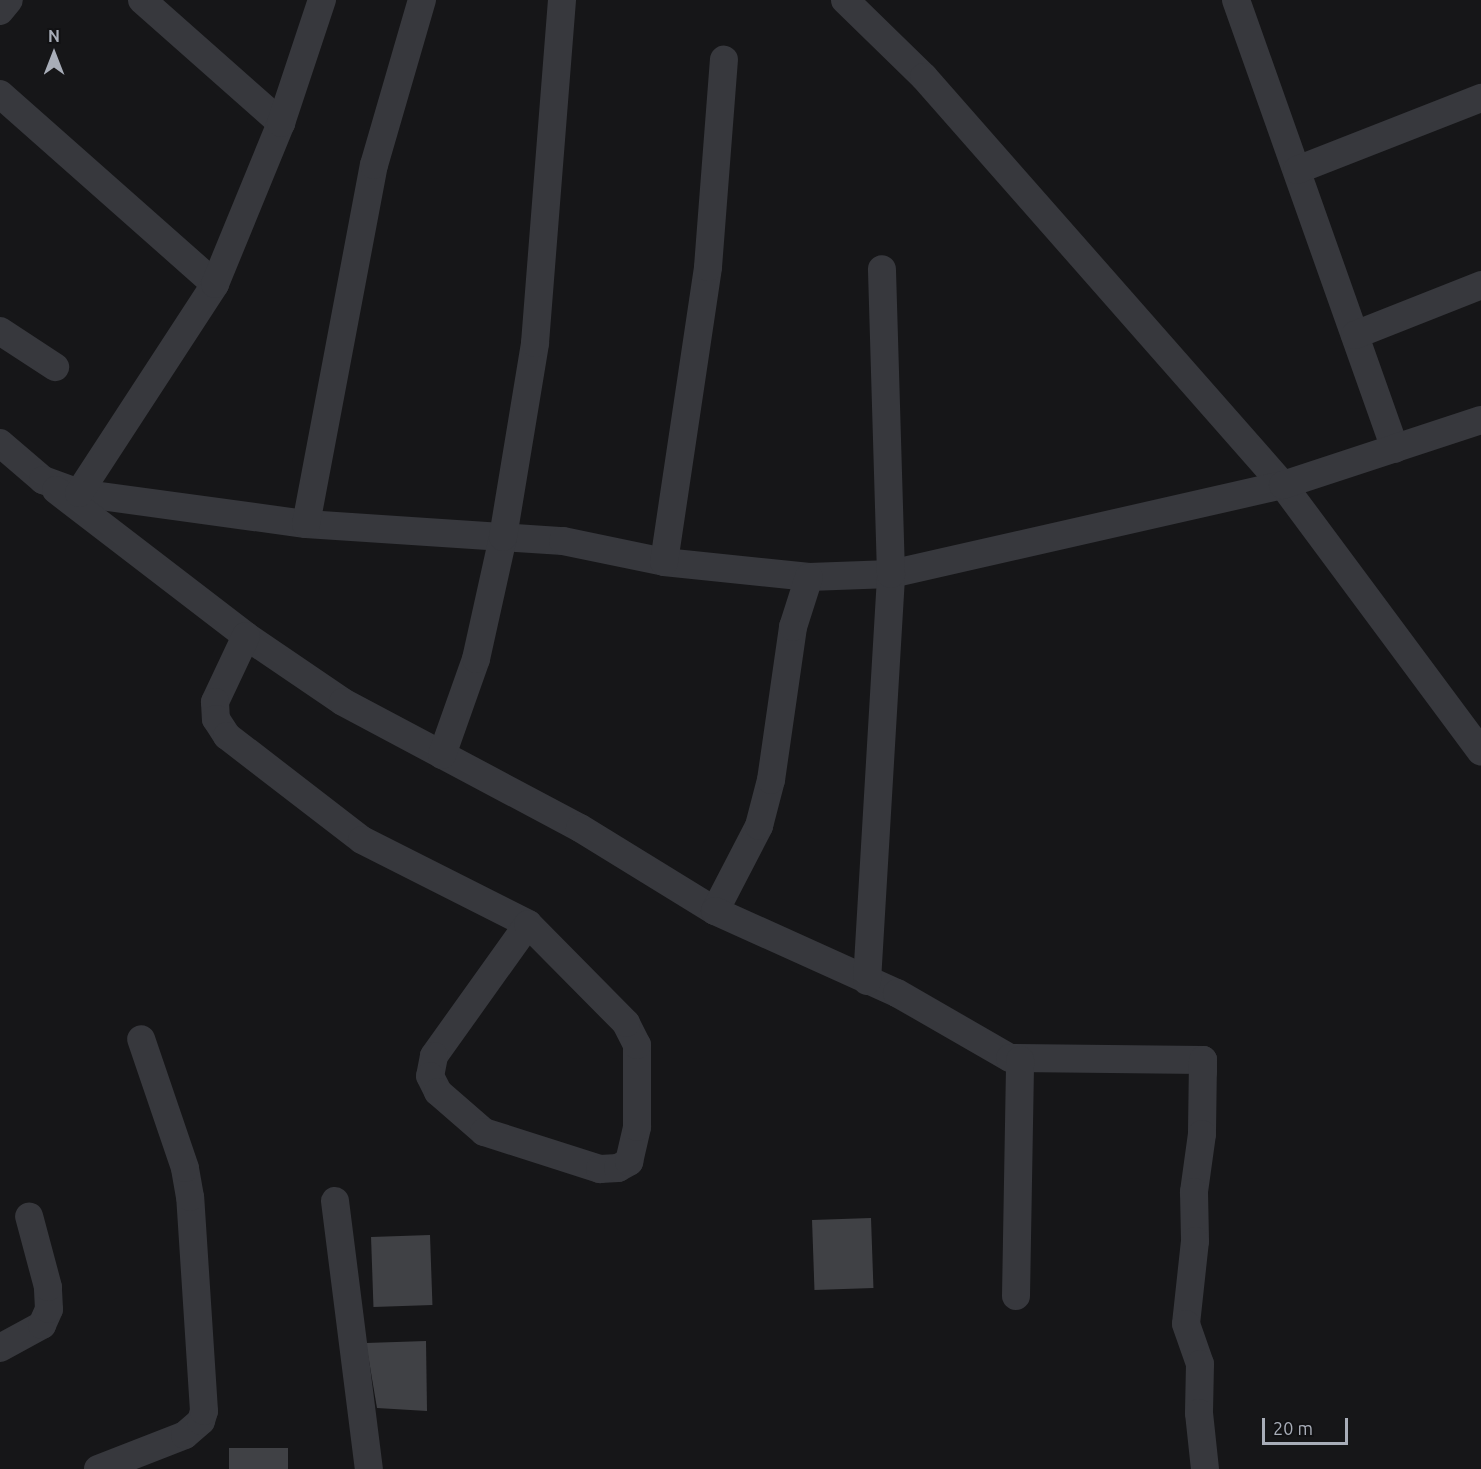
<!DOCTYPE html>
<html>
<head>
<meta charset="utf-8">
<style>
  body { margin:0 }
  #map { position:relative; width:1481px; height:1469px; overflow:hidden; background:#161618; font-family:Ubuntu,sans-serif }
  div>[style] { position:absolute }
  [style*='--x'] { left:calc(var(--x)*1px); top:calc(var(--y)*1px); width:calc(var(--w)*1px); rotate:calc(var(--a)*1deg) }
  .building>* { inset:0; background:#404145; transform-origin:0 0 }
  .minor>* { height:28px; margin:-14px; padding:0 14px; transform-origin:14px; border-radius:14px; background:#37383d }
  span { translate:-50% -50%; white-space:nowrap; text-align:center; line-height:1.15; -webkit-text-stroke:5px #111113; paint-order:stroke }
  .north { position:absolute; left:24px; top:24px; width:60px; height:60px; -webkit-text-stroke:4px #111113; paint-order:stroke; rotate:0deg; font-size:16px; font-weight:700; line-height:24px; text-align:center; color:#a8adb8 }
  .north::after { content:''; display:block; margin:auto; width:21px; height:27px; background:#a8adb8; clip-path:polygon(50% 0,100% 100%,50% 72%,0 100%) }
  .scale { position:absolute; left:1262px; top:1418px; width:86px; height:27px; box-sizing:border-box; border:3px solid #a8adb8; border-top:0; padding-left:8px; font-size:18px; line-height:21px; white-space:nowrap; color:#a8adb8; -webkit-text-stroke:4px #111113; paint-order:stroke }
</style>
</head>
<body>
<div id="map">
  <div class="building">
    <i style="left:871px;top:1218px;width:70px;height:59px;rotate:88deg"></i>
    <i style="left:430px;top:1235px;width:70px;height:59px;rotate:88deg"></i>
    <i style="clip-path:polygon(426px 1341px,427px 1411px,377px 1408px,366px 1343px)"></i>
    <i style="left:288px;top:1448px;width:21px;height:59px;rotate:90deg"></i>
  </div>
  <div class="minor">
    <i style="--x:142;--y:0;--w:186;--a:41.5"></i>
    <i style="--x:845;--y:0;--w:110;--a:44.3"></i>
    <i style="--x:924;--y:77;--w:543;--a:48.66"></i>
    <i style="--x:1283;--y:485;--w:332;--a:53.4"></i>
    <i style="--x:1236;--y:0;--w:476;--a:70.5"></i>
    <i style="--x:0;--y:11;--w:14;--a:-51"></i>
    <i style="--x:0;--y:94;--w:287;--a:41.5"></i>
    <i style="--x:1297;--y:170;--w:198;--a:-21.4"></i>
    <i style="--x:0;--y:331;--w:66;--a:33.2"></i>
    <i style="--x:1355;--y:335;--w:136;--a:-21.6"></i>
    <i style="--x:0;--y:443;--w:57;--a:40.7"></i>
    <i style="--x:43;--y:480;--w:38;--a:20"></i>
    <i style="--x:79;--y:493;--w:229;--a:7.8"></i>
    <i style="--x:306;--y:524;--w:258;--a:3.8"></i>
    <i style="--x:563;--y:541;--w:103;--a:11.7"></i>
    <i style="--x:664;--y:562;--w:146;--a:5.9"></i>
    <i style="--x:809;--y:577;--w:82;--a:-2.1"></i>
    <i style="--x:891;--y:574;--w:402;--a:-12.8"></i>
    <i style="--x:1283;--y:485;--w:208;--a:-18.2"></i>
    <i style="--x:56;--y:490;--w:240;--a:37.5"></i>
    <i style="--x:246;--y:636;--w:117;--a:34.2"></i>
    <i style="--x:343;--y:702;--w:268;--a:28"></i>
    <i style="--x:580;--y:828;--w:158;--a:31.6"></i>
    <i style="--x:715;--y:911;--w:96;--a:-62.6"></i>
    <i style="--x:759;--y:826;--w:48;--a:-75.4"></i>
    <i style="--x:771;--y:780;--w:155;--a:-81.8"></i>
    <i style="--x:793;--y:627;--w:52;--a:-72.3"></i>
    <i style="--x:79;--y:493;--w:249;--a:-56.9"></i>
    <i style="--x:215;--y:284;--w:174;--a:-67.7"></i>
    <i style="--x:281;--y:123;--w:130;--a:-71.6"></i>
    <i style="--x:306;--y:524;--w:365;--a:-79.3"></i>
    <i style="--x:374;--y:165;--w:172;--a:-73.8"></i>
    <i style="--x:664;--y:562;--w:298;--a:-81.5"></i>
    <i style="--x:708;--y:267;--w:208;--a:-85.6"></i>
    <i style="--x:246;--y:636;--w:73;--a:115.2"></i>
    <i style="--x:215;--y:702;--w:17;--a:87"></i>
    <i style="--x:216;--y:719;--w:20;--a:57"></i>
    <i style="--x:227;--y:736;--w:170;--a:37.6"></i>
    <i style="--x:362;--y:840;--w:186;--a:26.8"></i>
    <i style="--x:528;--y:924;--w:162;--a:125.5"></i>
    <i style="--x:434;--y:1056;--w:20;--a:101"></i>
    <i style="--x:430;--y:1076;--w:18;--a:63"></i>
    <i style="--x:438;--y:1092;--w:61;--a:41"></i>
    <i style="--x:484;--y:1132;--w:122;--a:17.7"></i>
    <i style="--x:600;--y:1169;--w:18;--a:-3"></i>
    <i style="--x:618;--y:1168;--w:13;--a:-29"></i>
    <i style="--x:629;--y:1162;--w:36;--a:-77"></i>
    <i style="--x:637;--y:1127;--w:82;--a:-90"></i>
    <i style="--x:637;--y:1045;--w:25;--a:-117"></i>
    <i style="--x:626;--y:1023;--w:139;--a:-134.7"></i>
    <i style="--x:442;--y:755;--w:102;--a:-70.5"></i>
    <i style="--x:476;--y:659;--w:125;--a:-77.5"></i>
    <i style="--x:503;--y:537;--w:197;--a:-80.6"></i>
    <i style="--x:535;--y:343;--w:344;--a:-85.5"></i>
    <i style="--x:715;--y:911;--w:200;--a:24.3"></i>
    <i style="--x:897;--y:993;--w:130;--a:29.9"></i>
    <i style="--x:1010;--y:1058;--w:193;--a:0.6"></i>
    <i style="--x:867;--y:981;--w:408;--a:-86.6"></i>
    <i style="--x:891;--y:574;--w:305;--a:-91.7"></i>
    <i style="--x:1203;--y:1072;--w:12;--a:-90"></i>
    <i style="--x:1203;--y:1060;--w:74;--a:90.8"></i>
    <i style="--x:1202;--y:1134;--w:59;--a:97.9"></i>
    <i style="--x:1194;--y:1192;--w:49;--a:88.8"></i>
    <i style="--x:1195;--y:1241;--w:83;--a:96.2"></i>
    <i style="--x:1186;--y:1324;--w:42;--a:70.7"></i>
    <i style="--x:1200;--y:1364;--w:49;--a:91.2"></i>
    <i style="--x:1199;--y:1413;--w:56;--a:83.9"></i>
    <i style="--x:335;--y:1201;--w:270;--a:82.8"></i>
    <i style="--x:1016;--y:1296;--w:236;--a:-89"></i>
    <i style="--x:0;--y:1348;--w:48;--a:-28.7"></i>
    <i style="--x:42;--y:1325;--w:17;--a:-66"></i>
    <i style="--x:49;--y:1309;--w:22;--a:-93"></i>
    <i style="--x:48;--y:1287;--w:73;--a:-105"></i>
    <i style="--x:98;--y:1469;--w:93;--a:-21.3"></i>
    <i style="--x:185;--y:1435;--w:21;--a:-41"></i>
    <i style="--x:201;--y:1421;--w:10;--a:-73"></i>
    <i style="--x:204;--y:1411;--w:214;--a:-93.7"></i>
    <i style="--x:190;--y:1197;--w:29;--a:-100"></i>
    <i style="--x:185;--y:1168;--w:136;--a:-108.8"></i>
  </div>
  <div class="north">N</div>
  <div class="scale">20 m</div>
</div>
</body>
</html>
